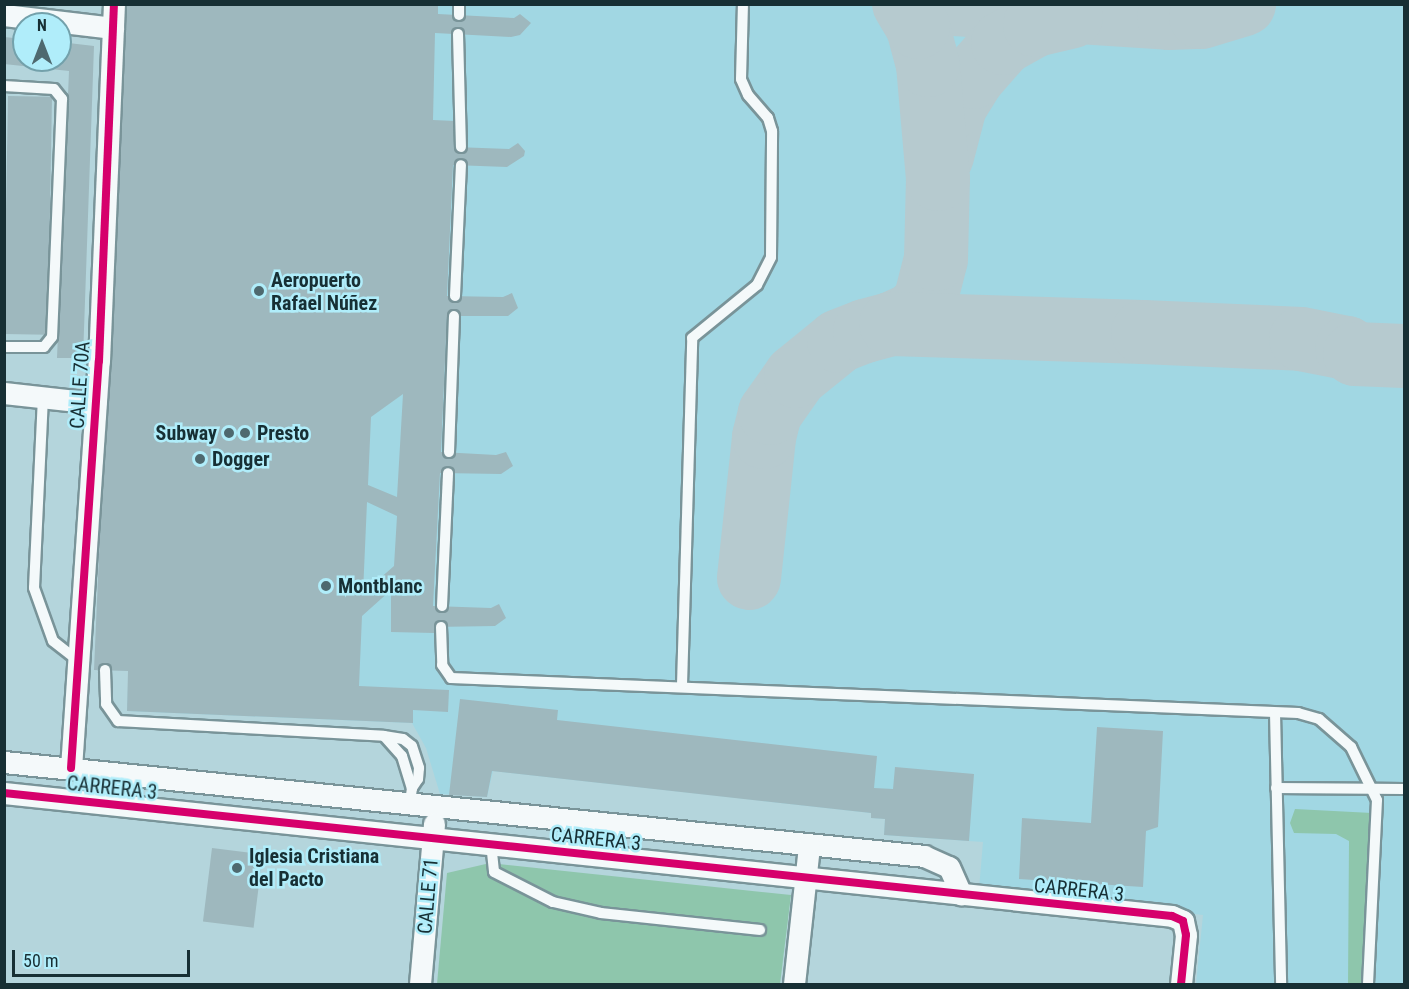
<!DOCTYPE html>
<html>
<head>
<meta charset="utf-8">
<style>
  body { margin:0 }
  #map { position:relative; width:1409px; height:989px; overflow:hidden; background:#b4d5dc; font-family:"Roboto Condensed",sans-serif }
  div>[style] { position:absolute }
  [style*='--x'] { left:calc(var(--x)*1px); top:calc(var(--y)*1px); width:calc(var(--w)*1px); rotate:calc(var(--a)*1deg) }
  .built>* { inset:0; background:#a1d7e3 }
  .green>* { inset:0; background:#8ec6ac }
  .taxiway>* { height:64px; margin:-32px; padding:0 32px; transform-origin:32px; border-radius:32px; background:#b6cacf }
  .building>* { inset:0; background:#9eb8be; transform-origin:0 0 }
  .roads { filter:drop-shadow(2px 0 #799499) drop-shadow(-2px 0 #799499) drop-shadow(0 2px #799499) drop-shadow(0 -2px #799499) }
  .lane>* { height:10px; margin:-5px; padding:0 5px; transform-origin:5px; border-radius:5px; background:#f4f9fa }
  .street>* { height:21px; margin:-10.5px; padding:0 10.5px; transform-origin:10.5px; border-radius:10.5px; background:#f4f9fa }
  .cycleway>* { height:8px; margin:-4px; padding:0 4px; transform-origin:4px; border-radius:4px; background:#d6006c }
  .dots>* { width:16px; height:16px; translate:-50% -50%; box-sizing:border-box; border:3px solid #b0edfa; border-radius:50% }
  span { translate:-50% -50%; white-space:nowrap; text-align:center; line-height:1.15; -webkit-text-stroke:5px #b0edfa; paint-order:stroke }
  .poi-label { font-size:20px; color:#172f34; font-weight:700 }
  .left { translate:0 -50%; text-align:left }
  .right { translate:-100% -50%; text-align:right }
  .street-label { font-size:20px; color:#172f34 }
  .frame { position:absolute; inset:0; border:6px solid #172f34; pointer-events:none }
  .north { position:absolute; left:12px; top:12px; width:60px; height:60px; box-sizing:border-box; background:#b0edfa; border:2px solid #73a1ab; border-radius:50%; rotate:0deg; font-size:16px; font-weight:700; line-height:24px; text-align:center; color:#172f34 }
  .north::after { content:''; display:block; margin:auto; width:21px; height:27px; background:#4e696f; clip-path:polygon(50% 0,100% 100%,50% 72%,0 100%) }
  .scale { position:absolute; left:12px; top:950px; width:178px; height:27px; box-sizing:border-box; border:3px solid #172f34; border-top:0; padding-left:8px; font-size:18px; line-height:21px; white-space:nowrap; color:#172f34; -webkit-text-stroke:4px #b0edfa; paint-order:stroke }
</style>
</head>
<body>
<div id="map">
  <div class="built">
    <i style="clip-path:polygon(158px 5px,1404px 5px,1404px 984px,1196px 984px,1203px 915px,979px 889px,983px 842px,884px 835px,885px 819px,871px 818px,871px 813px,493px 771px,487px 797px,440px 794px,426px 748px,412px 723px,127px 711px)"></i>
  </div>
  <div class="green">
    <i style="clip-path:polygon(1295px 809px,1372px 813px,1363px 984px,1348px 984px,1349px 841px,1336px 834px,1294px 833px,1290px 823px)"></i>
    <i style="clip-path:polygon(490px 863px,791px 895px,780px 984px,437px 984px,447px 873px)"></i>
  </div>
  <div class="taxiway">
    <i style="--x:955;--y:4;--w:214;--a:3.7"></i>
    <i style="--x:1169;--y:18;--w:32;--a:-2"></i>
    <i style="--x:1201;--y:17;--w:45;--a:-16.8"></i>
    <i style="--x:942;--y:156;--w:52;--a:-75.4"></i>
    <i style="--x:955;--y:106;--w:34;--a:-58"></i>
    <i style="--x:973;--y:77;--w:45;--a:-48.6"></i>
    <i style="--x:1003;--y:43;--w:37;--a:-29"></i>
    <i style="--x:1035;--y:25;--w:37;--a:-13"></i>
    <i style="--x:891;--y:324;--w:24;--a:-24"></i>
    <i style="--x:913;--y:314;--w:17;--a:-45"></i>
    <i style="--x:925;--y:302;--w:44;--a:-75.7"></i>
    <i style="--x:936;--y:259;--w:80;--a:-88.6"></i>
    <i style="--x:938;--y:179;--w:114;--a:-95"></i>
    <i style="--x:928;--y:65;--w:39;--a:-105"></i>
    <i style="--x:918;--y:27;--w:27;--a:-121"></i>
    <i style="--x:749;--y:578;--w:142;--a:-83.9"></i>
    <i style="--x:764;--y:437;--w:25;--a:-76"></i>
    <i style="--x:770;--y:413;--w:45;--a:-54.9"></i>
    <i style="--x:796;--y:376;--w:55;--a:-39.1"></i>
    <i style="--x:839;--y:341;--w:28;--a:-21"></i>
    <i style="--x:865;--y:331;--w:27;--a:-15"></i>
    <i style="--x:891;--y:324;--w:252;--a:1.8"></i>
    <i style="--x:1143;--y:332;--w:158;--a:2.5"></i>
    <i style="--x:1301;--y:339;--w:47;--a:11.1"></i>
    <i style="--x:1347;--y:348;--w:10;--a:37"></i>
    <i style="--x:1355;--y:354;--w:49;--a:2.3"></i>
  </div>
  <div class="building">
    <i style="clip-path:polygon(evenodd,123px 4px,438px 4px,438px 14px,514px 18px,520px 14px,531px 23px,520px 35px,511px 37px,435px 33px,433px 120px,455px 121px,455px 147px,509px 149px,518px 143px,525px 151px,524px 156px,507px 167px,453px 165px,447px 296px,503px 297px,512px 293px,518px 308px,508px 316px,447px 316px,441px 452px,496px 455px,506px 452px,513px 466px,501px 474px,440px 473px,433px 606px,491px 608px,499px 604px,506px 618px,495px 626px,434px 627px,434px 633px,391px 632px,391px 590px,362px 616px,359px 686px,449px 690px,448px 712px,413px 710px,413px 723px,127px 711px,128px 671px,94px 670px,123px 4px,403px 394px,397px 497px,368px 485px,371px 417px,403px 394px,123px 4px,367px 502px,397px 516px,394px 566px,363px 593px,367px 502px)"></i>
    <i style="clip-path:polygon(4px 37px,24px 39px,24px 60px,60px 60px,60px 42px,94px 46px,83px 358px,57px 358px,69px 71px,4px 64px)"></i>
    <i style="left:8px;top:96px;width:44px;height:238px;rotate:1deg"></i>
    <i style="clip-path:polygon(460px 699px,558px 710px,557px 720px,877px 756px,874px 788px,893px 789px,895px 767px,974px 774px,969px 841px,884px 835px,885px 819px,871px 818px,871px 813px,492px 771px,487px 797px,449px 795px)"></i>
    <i style="clip-path:polygon(1097px 727px,1163px 731px,1158px 827px,1146px 831px,1143px 887px,1019px 879px,1022px 818px,1091px 823px)"></i>
    <i style="left:212px;top:848px;width:51px;height:74px;rotate:7deg"></i>
  </div>
  <div class="roads">
    <div class="lane">
      <i style="--x:459;--y:15;--w:11;--a:-90"></i>
      <i style="--x:458;--y:34;--w:113;--a:88.5"></i>
      <i style="--x:4;--y:86;--w:50;--a:3.4"></i>
      <i style="--x:54;--y:89;--w:13;--a:51"></i>
      <i style="--x:62;--y:99;--w:238;--a:92.4"></i>
      <i style="--x:52;--y:337;--w:13;--a:129"></i>
      <i style="--x:44;--y:347;--w:40;--a:180"></i>
      <i style="--x:455;--y:296;--w:131;--a:-87.4"></i>
      <i style="--x:43;--y:397;--w:191;--a:92.7"></i>
      <i style="--x:34;--y:588;--w:56;--a:70.3"></i>
      <i style="--x:53;--y:641;--w:33;--a:38"></i>
      <i style="--x:449;--y:452;--w:136;--a:-87.9"></i>
      <i style="--x:442;--y:606;--w:133;--a:-87.4"></i>
      <i style="--x:441;--y:627;--w:38;--a:88"></i>
      <i style="--x:442;--y:665;--w:16;--a:55"></i>
      <i style="--x:451;--y:678;--w:848;--a:2.37"></i>
      <i style="--x:1298;--y:713;--w:22;--a:16"></i>
      <i style="--x:1319;--y:719;--w:43;--a:41.2"></i>
      <i style="--x:1351;--y:747;--w:59;--a:63.9"></i>
      <i style="--x:1377;--y:800;--w:184;--a:92.8"></i>
      <i style="--x:105;--y:670;--w:34;--a:88"></i>
      <i style="--x:106;--y:704;--w:21;--a:55"></i>
      <i style="--x:118;--y:721;--w:266;--a:3.2"></i>
      <i style="--x:384;--y:736;--w:27;--a:48"></i>
      <i style="--x:402;--y:756;--w:34;--a:73"></i>
      <i style="--x:412;--y:788;--w:15;--a:98"></i>
      <i style="--x:682;--y:685;--w:347;--a:-88.3"></i>
      <i style="--x:692;--y:338;--w:84;--a:-39.2"></i>
      <i style="--x:757;--y:285;--w:31;--a:-63"></i>
      <i style="--x:771;--y:257;--w:126;--a:-89.5"></i>
      <i style="--x:772;--y:131;--w:14;--a:-107"></i>
      <i style="--x:768;--y:118;--w:30;--a:-131"></i>
      <i style="--x:748;--y:95;--w:17;--a:-114"></i>
      <i style="--x:741;--y:79;--w:75;--a:-88.5"></i>
      <i style="--x:1275;--y:713;--w:271;--a:88.7"></i>
      <i style="--x:384;--y:736;--w:19;--a:9"></i>
      <i style="--x:403;--y:739;--w:11;--a:38"></i>
      <i style="--x:412;--y:746;--w:23;--a:72"></i>
      <i style="--x:419;--y:768;--w:11;--a:95"></i>
      <i style="--x:418;--y:779;--w:11;--a:124"></i>
      <i style="--x:1276;--y:788;--w:128;--a:0.4"></i>
      <i style="--x:491;--y:843;--w:29;--a:84"></i>
      <i style="--x:494;--y:872;--w:66;--a:27"></i>
      <i style="--x:553;--y:902;--w:49;--a:12.9"></i>
      <i style="--x:601;--y:913;--w:160;--a:6.1"></i>
    </div>
    <div class="street">
      <i style="--x:4;--y:15;--w:110;--a:6.8"></i>
      <i style="--x:4;--y:393;--w:92;--a:6.3"></i>
      <i style="--x:4;--y:762;--w:925;--a:5.83"></i>
      <i style="--x:924;--y:856;--w:27;--a:24"></i>
      <i style="--x:949;--y:867;--w:30;--a:66"></i>
      <i style="--x:71;--y:768;--w:408;--a:-86.1"></i>
      <i style="--x:99;--y:361;--w:357;--a:-87.6"></i>
      <i style="--x:4;--y:793;--w:1174;--a:6.01"></i>
      <i style="--x:1172;--y:916;--w:12;--a:24"></i>
      <i style="--x:1183;--y:921;--w:14;--a:78"></i>
      <i style="--x:1186;--y:935;--w:49;--a:95.8"></i>
      <i style="--x:420;--y:984;--w:161;--a:-85"></i>
      <i style="--x:794;--y:984;--w:140;--a:-83.8"></i>
    </div>
  </div>
  <div class="cycleway">
    <i style="--x:71;--y:768;--w:408;--a:-86.1"></i>
    <i style="--x:99;--y:361;--w:357;--a:-87.6"></i>
    <i style="--x:4;--y:793;--w:1174;--a:6.01"></i>
    <i style="--x:1172;--y:916;--w:12;--a:24"></i>
    <i style="--x:1183;--y:921;--w:14;--a:78"></i>
    <i style="--x:1186;--y:935;--w:49;--a:95.8"></i>
  </div>
  <div class="dots">
    <i style="left:259px;top:291px;background:#4e696f"></i>
    <i style="left:229px;top:433px;background:#4e696f"></i>
    <i style="left:245px;top:433px;background:#4e696f"></i>
    <i style="left:200px;top:459px;background:#4e696f"></i>
    <i style="left:326px;top:586px;background:#4e696f"></i>
    <i style="left:237px;top:868px;background:#4e696f"></i>
  </div>
  <div class="poi-label">
    <span class="left" style="left:271px;top:292px">Aeropuerto<br>Rafael Núñez</span>
    <span class="right" style="left:217px;top:433px">Subway</span>
    <span class="left" style="left:257px;top:433px">Presto</span>
    <span class="left" style="left:212px;top:459px">Dogger</span>
    <span class="left" style="left:338px;top:586px">Montblanc</span>
    <span class="left" style="left:249px;top:868px">Iglesia Cristiana<br>del Pacto</span>
  </div>
  <div class="street-label">
    <span style="left:80px;top:385px;rotate:-86deg">CALLE 70A</span>
    <span style="left:112px;top:788px;rotate:6deg">CARRERA 3</span>
    <span style="left:596px;top:839px;rotate:6deg">CARRERA 3</span>
    <span style="left:1079px;top:890px;rotate:6deg">CARRERA 3</span>
    <span style="left:428px;top:896px;rotate:-85deg">CALLE 71</span>
  </div>
  <div class="frame"></div>
  <div class="north">N</div>
  <div class="scale">50 m</div>
</div>
</body>
</html>
